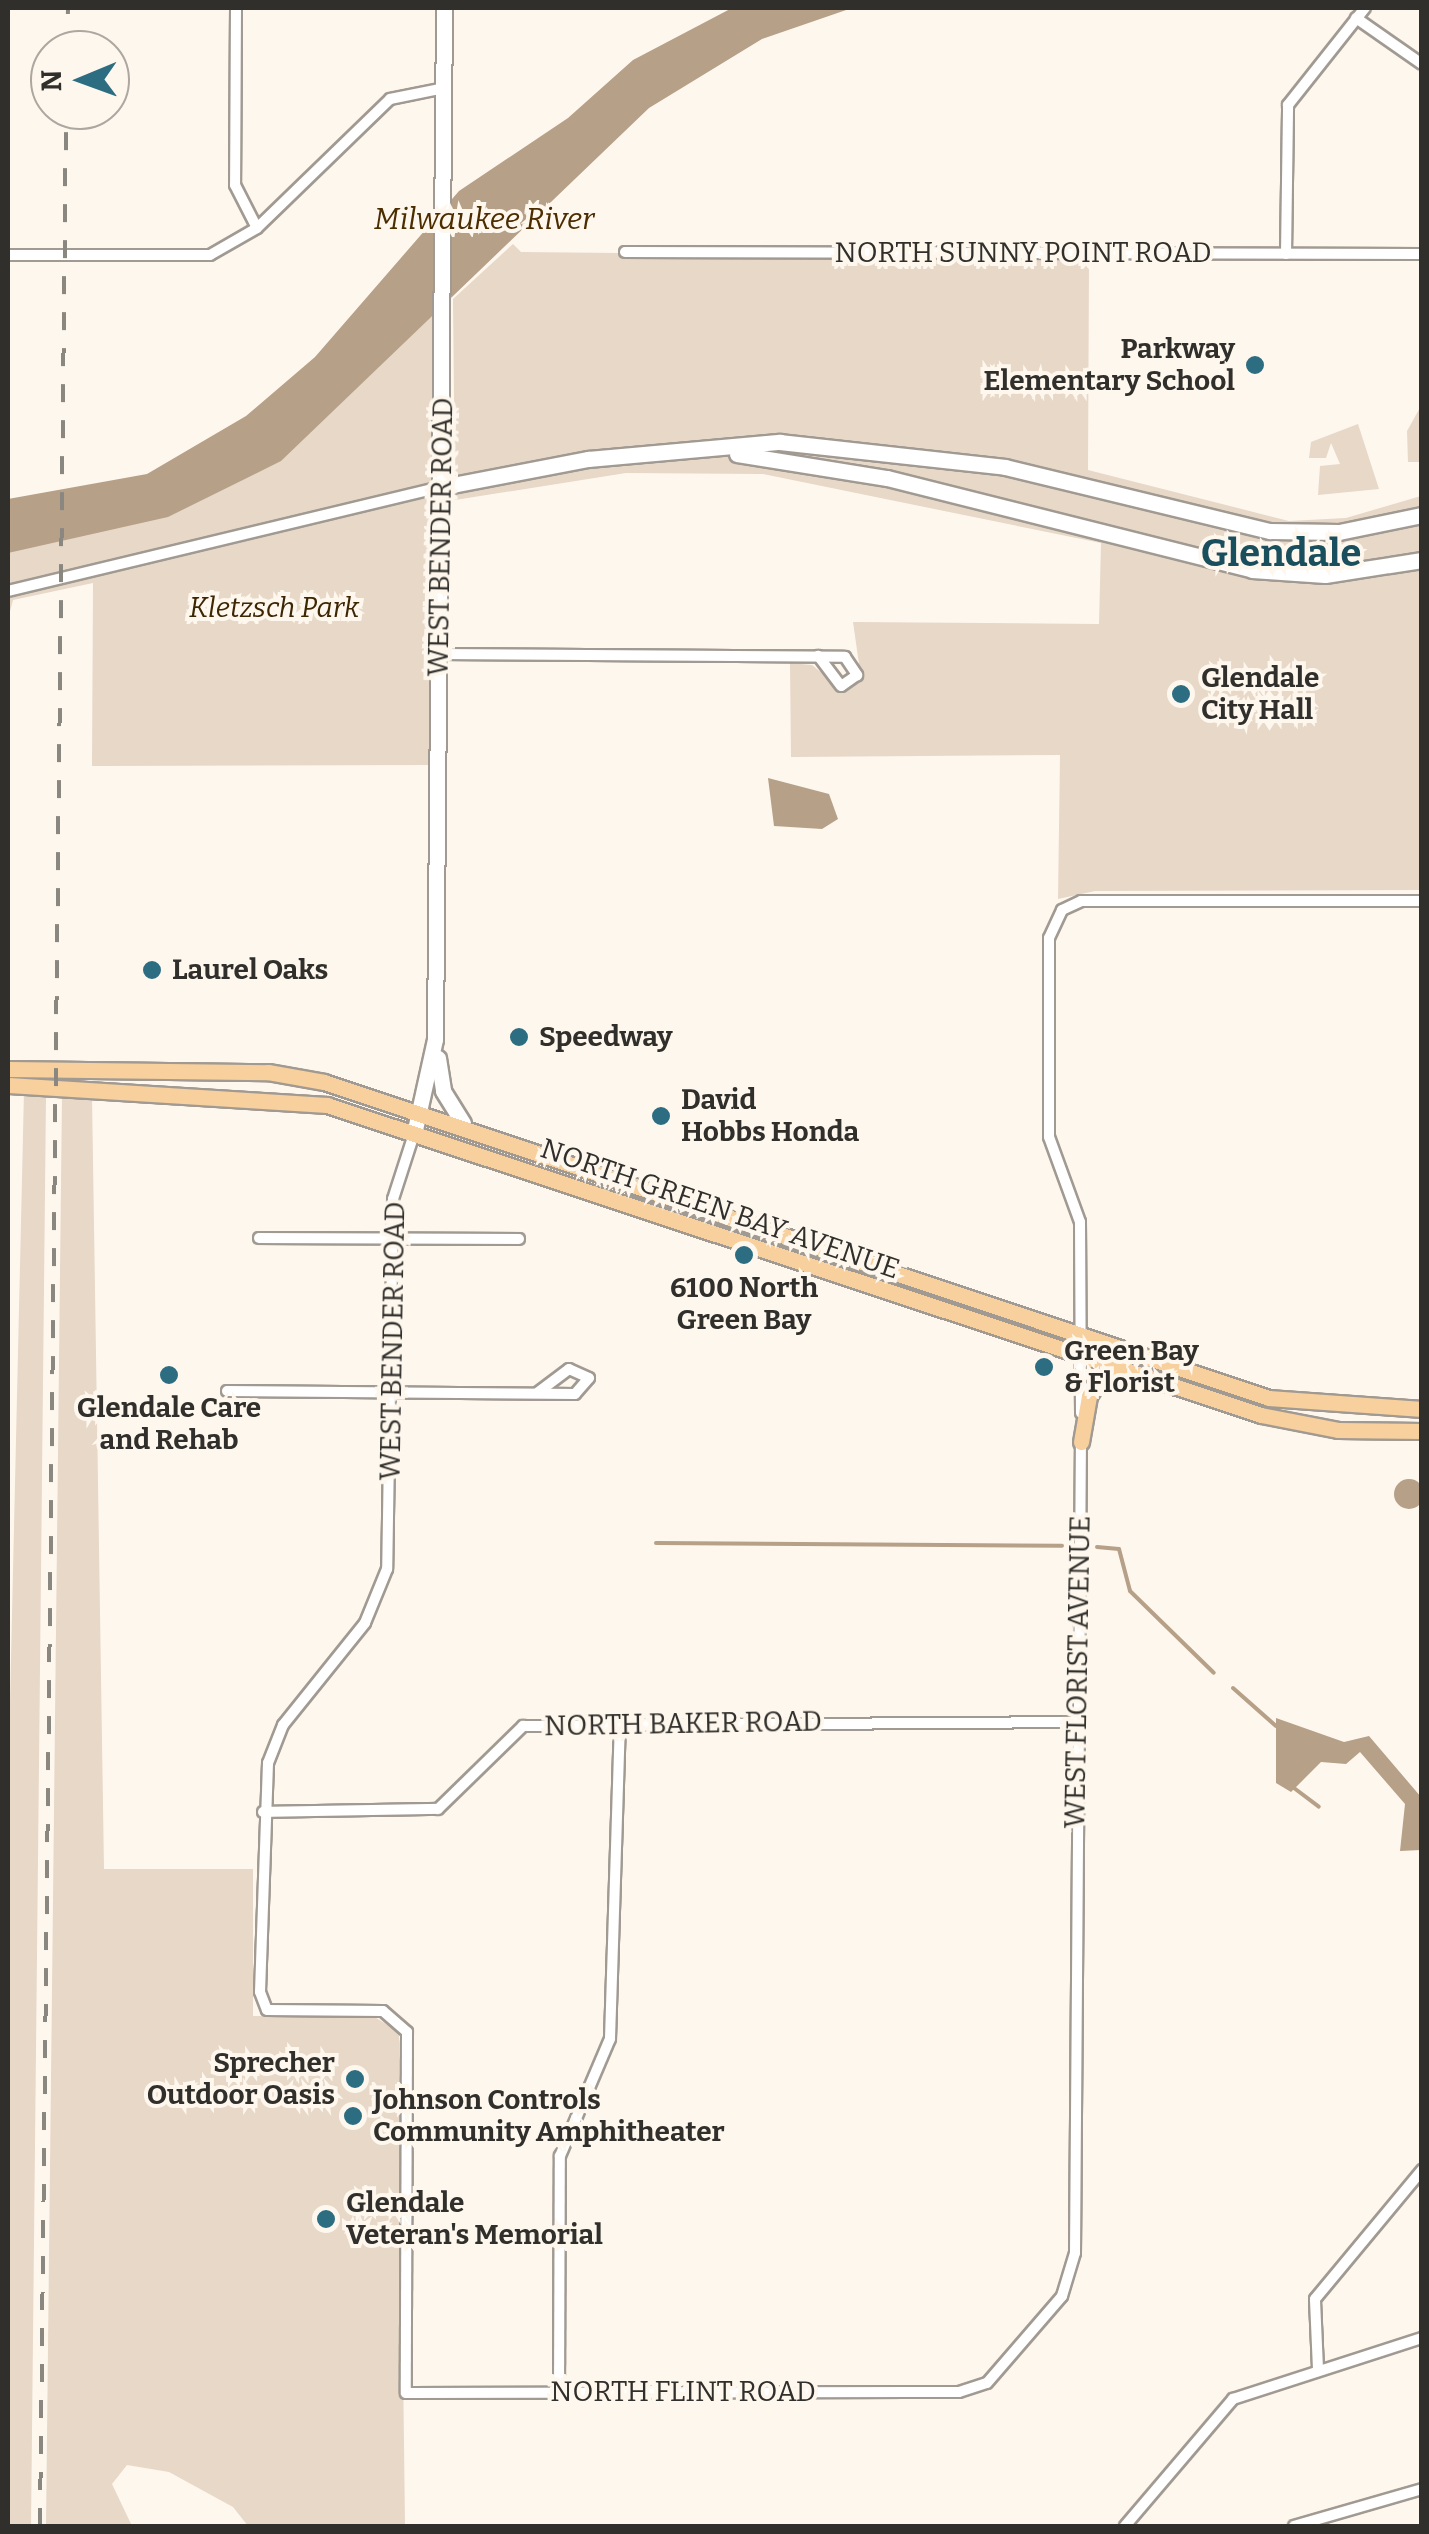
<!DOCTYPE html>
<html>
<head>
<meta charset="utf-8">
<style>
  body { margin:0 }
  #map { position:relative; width:1429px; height:2534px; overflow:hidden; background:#fef7ee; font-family:Bitter,serif }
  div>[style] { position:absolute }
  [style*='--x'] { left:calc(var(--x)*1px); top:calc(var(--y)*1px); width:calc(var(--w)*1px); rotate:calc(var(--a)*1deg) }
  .green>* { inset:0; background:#e7d8c8 }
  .water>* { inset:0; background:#b6a088 }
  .round { border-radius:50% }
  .stream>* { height:4px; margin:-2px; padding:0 2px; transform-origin:2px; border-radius:2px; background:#b6a088 }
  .roads { filter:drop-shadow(2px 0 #a19a92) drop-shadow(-2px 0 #a19a92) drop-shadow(0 2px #a19a92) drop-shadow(0 -2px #a19a92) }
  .street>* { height:10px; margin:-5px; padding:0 5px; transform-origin:5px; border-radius:5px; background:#fff }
  .secondary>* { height:15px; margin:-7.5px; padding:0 7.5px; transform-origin:7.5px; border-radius:7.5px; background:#fff }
  .primary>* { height:15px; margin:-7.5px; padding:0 7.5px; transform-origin:7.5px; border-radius:7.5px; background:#f8d09d }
  .rail>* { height:4px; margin-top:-2px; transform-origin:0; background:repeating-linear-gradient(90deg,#8a8680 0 18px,transparent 0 36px) }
  .dots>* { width:28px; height:28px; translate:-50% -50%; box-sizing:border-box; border:5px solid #fef7ee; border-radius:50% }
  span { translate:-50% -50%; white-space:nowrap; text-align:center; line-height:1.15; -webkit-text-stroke:8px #fef7ee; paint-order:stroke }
  .street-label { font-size:28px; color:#312f2b }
  .poi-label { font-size:28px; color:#312f2b; font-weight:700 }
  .right { translate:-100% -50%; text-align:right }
  .left { translate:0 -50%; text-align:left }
  .park-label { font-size:28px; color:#3d2604; font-style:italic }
  .water-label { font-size:30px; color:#4c2d00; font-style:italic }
  .district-label { font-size:38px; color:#194e5d; font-weight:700 }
  .frame { position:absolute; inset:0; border:10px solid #312f2b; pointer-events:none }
  .north { position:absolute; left:30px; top:30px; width:100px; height:100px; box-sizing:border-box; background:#fef7ee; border:2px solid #aca7a0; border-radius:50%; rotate:269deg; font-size:28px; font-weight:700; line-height:40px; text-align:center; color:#312f2b }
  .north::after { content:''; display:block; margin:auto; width:35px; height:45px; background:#2c6d81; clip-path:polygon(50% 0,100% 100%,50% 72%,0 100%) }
</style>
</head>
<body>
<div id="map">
  <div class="green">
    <i style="clip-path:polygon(513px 244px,521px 252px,1089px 258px,1088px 470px,1289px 521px,1346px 518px,1421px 496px,1421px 890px,1095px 891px,1058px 899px,1060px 755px,791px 757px,790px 663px,812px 665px,844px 691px,860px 671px,853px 622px,1099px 624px,1101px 543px,763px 474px,626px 473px,455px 500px,453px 299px)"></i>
    <i style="clip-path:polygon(434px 315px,429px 765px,92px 766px,93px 583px,13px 600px,8px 619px,8px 519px,103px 511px)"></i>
    <i style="clip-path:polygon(1421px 406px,1421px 462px,1408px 462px,1407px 431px)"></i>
    <i style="clip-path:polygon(1358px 424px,1379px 489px,1318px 495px,1320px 466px,1340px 464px,1331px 443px,1326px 458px,1309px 458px,1311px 442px)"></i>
    <i style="clip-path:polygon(24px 1091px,46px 1096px,31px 2526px,8px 2526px,8px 1790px)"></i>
    <i style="clip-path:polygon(62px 1094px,92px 1096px,104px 1869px,253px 1869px,253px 2016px,373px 2016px,399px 2032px,405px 2526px,248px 2526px,233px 2507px,169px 2472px,127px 2465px,112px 2484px,132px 2526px,46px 2526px)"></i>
  </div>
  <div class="water">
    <i style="clip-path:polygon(732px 8px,852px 8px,762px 39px,649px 108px,281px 461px,168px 517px,8px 553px,8px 499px,147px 474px,246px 416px,315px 357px,459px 191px,568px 118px,633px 60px)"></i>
    <i style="clip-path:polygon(768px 778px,829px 794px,838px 819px,822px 829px,774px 826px)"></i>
    <i class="round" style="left:1394px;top:1479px;width:30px;height:30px"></i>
    <i style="clip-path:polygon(1276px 1718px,1344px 1742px,1369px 1736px,1421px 1797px,1421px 1850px,1400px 1851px,1405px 1804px,1360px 1752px,1346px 1764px,1321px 1762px,1291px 1792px,1276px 1783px)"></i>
  </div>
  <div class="stream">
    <i style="--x:656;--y:1543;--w:406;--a:0.4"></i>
    <i style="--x:1097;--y:1547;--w:22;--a:5"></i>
    <i style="--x:1119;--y:1549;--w:43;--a:75.3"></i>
    <i style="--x:1130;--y:1591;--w:117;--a:44.3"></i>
    <i style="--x:1233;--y:1688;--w:57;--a:41.5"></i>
    <i style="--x:1294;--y:1788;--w:31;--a:37"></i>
  </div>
  <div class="roads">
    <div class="street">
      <i style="--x:236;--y:8;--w:177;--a:90.3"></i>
      <i style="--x:235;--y:185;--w:48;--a:62.9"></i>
      <i style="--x:1356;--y:18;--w:80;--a:34.9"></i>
      <i style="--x:625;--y:252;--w:797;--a:0.14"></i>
      <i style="--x:1286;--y:254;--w:149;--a:-89.2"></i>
      <i style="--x:1288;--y:105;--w:124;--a:-51.6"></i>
      <i style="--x:8;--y:255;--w:202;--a:0"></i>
      <i style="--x:210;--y:255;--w:54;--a:-29.9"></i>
      <i style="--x:257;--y:228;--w:185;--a:-44.1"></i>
      <i style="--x:390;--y:99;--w:55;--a:-11.5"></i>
      <i style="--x:8;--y:591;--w:446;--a:-13.5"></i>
      <i style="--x:440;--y:654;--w:405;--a:0.4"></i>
      <i style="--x:845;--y:657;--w:22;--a:56"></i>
      <i style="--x:857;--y:675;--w:19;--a:145"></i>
      <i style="--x:841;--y:686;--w:38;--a:-127"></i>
      <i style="--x:414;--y:1134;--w:68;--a:107.9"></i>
      <i style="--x:393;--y:1199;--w:370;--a:90.9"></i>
      <i style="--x:387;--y:1569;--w:58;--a:112.2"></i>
      <i style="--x:365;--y:1623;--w:131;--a:128.8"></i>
      <i style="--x:283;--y:1725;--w:41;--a:111.5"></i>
      <i style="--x:268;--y:1763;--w:229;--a:92"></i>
      <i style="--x:260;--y:1992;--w:19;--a:69"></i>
      <i style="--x:267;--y:2010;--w:116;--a:0.5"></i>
      <i style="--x:383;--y:2011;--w:32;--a:41"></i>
      <i style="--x:407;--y:2032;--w:361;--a:90.2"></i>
      <i style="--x:406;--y:2393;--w:553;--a:-0.1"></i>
      <i style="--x:959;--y:2392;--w:29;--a:-18"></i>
      <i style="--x:987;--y:2383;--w:115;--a:-49.2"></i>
      <i style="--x:1062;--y:2296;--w:45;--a:-73.2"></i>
      <i style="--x:1075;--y:2253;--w:813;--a:-89.58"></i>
      <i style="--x:259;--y:1238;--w:260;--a:0.2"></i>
      <i style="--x:227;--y:1391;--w:348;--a:0.5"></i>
      <i style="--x:575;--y:1394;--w:21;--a:-49"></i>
      <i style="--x:589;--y:1378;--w:22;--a:-156"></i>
      <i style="--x:569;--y:1369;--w:40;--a:143"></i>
      <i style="--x:1081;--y:1413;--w:191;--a:-90.3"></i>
      <i style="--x:1080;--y:1222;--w:90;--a:-110"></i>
      <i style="--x:1049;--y:1137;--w:199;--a:-90"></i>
      <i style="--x:1049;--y:938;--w:31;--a:-65"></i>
      <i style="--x:1062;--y:910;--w:21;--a:-25"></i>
      <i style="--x:1081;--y:901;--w:341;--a:0"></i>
      <i style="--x:263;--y:1812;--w:175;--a:-1"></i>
      <i style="--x:438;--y:1809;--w:119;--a:-44.3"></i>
      <i style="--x:523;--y:1726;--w:555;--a:-0.41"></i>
      <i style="--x:1318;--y:2369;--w:70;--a:-92.5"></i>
      <i style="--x:1315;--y:2299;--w:168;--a:-50.3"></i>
      <i style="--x:559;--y:2392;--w:236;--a:-89.8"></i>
      <i style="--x:560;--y:2156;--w:127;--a:-66.9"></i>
      <i style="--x:610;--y:2039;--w:316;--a:-88.2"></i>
      <i style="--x:1125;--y:2526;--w:167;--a:-49.6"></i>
      <i style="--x:1233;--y:2399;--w:199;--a:-17.9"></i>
      <i style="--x:1294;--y:2526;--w:133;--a:-16.1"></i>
    </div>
    <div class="secondary">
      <i style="--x:737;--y:454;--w:152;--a:9.1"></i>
      <i style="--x:887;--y:478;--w:376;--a:14.1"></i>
      <i style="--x:1252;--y:570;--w:73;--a:3.9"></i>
      <i style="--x:1325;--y:575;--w:98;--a:-8.8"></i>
      <i style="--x:442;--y:487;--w:149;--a:-10.9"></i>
      <i style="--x:588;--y:459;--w:193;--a:-5.1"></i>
      <i style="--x:780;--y:442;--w:226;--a:6.3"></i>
      <i style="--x:1005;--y:467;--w:273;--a:13.6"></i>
      <i style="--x:1270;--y:531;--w:69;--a:0.8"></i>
      <i style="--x:1339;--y:532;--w:85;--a:-11.6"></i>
      <i style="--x:438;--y:1058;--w:33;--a:81"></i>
      <i style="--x:443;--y:1091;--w:38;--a:58"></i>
      <i style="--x:414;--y:1134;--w:97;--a:-77.5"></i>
      <i style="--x:435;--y:1039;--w:1031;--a:-89.5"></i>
    </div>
    <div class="primary">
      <i style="--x:8;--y:1069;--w:260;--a:0.7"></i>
      <i style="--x:268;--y:1072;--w:57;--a:10.1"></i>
      <i style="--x:324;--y:1082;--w:996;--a:18.49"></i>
      <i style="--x:1269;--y:1398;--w:153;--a:4.1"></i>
      <i style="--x:8;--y:1085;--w:320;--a:3.6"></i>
      <i style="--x:327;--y:1105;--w:984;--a:18.36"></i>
      <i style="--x:1261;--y:1415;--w:78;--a:11"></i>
      <i style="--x:1338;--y:1430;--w:84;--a:0.7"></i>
      <i style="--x:1081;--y:1442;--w:47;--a:-80.1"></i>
      <i style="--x:1089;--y:1396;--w:35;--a:-57"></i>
    </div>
  </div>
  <div class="rail">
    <i style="--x:67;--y:50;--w:42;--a:-88.6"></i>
    <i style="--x:40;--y:2526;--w:2416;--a:-89.38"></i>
  </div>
  <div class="dots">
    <i style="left:1255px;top:365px;background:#2c6d81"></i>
    <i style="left:1181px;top:694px;background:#2c6d81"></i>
    <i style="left:152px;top:970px;background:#2c6d81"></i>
    <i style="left:519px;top:1037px;background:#2c6d81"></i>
    <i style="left:661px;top:1116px;background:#2c6d81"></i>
    <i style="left:744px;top:1255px;background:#2c6d81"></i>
    <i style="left:1044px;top:1367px;background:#2c6d81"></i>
    <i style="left:169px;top:1375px;background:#2c6d81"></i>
    <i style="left:355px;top:2079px;background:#2c6d81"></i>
    <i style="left:353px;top:2116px;background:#2c6d81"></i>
    <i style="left:326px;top:2219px;background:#2c6d81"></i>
  </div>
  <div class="street-label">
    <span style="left:1023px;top:253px">NORTH SUNNY POINT ROAD</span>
    <span style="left:441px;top:537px;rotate:-89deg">WEST BENDER ROAD</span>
    <span style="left:720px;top:1209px;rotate:19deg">NORTH GREEN BAY AVENUE</span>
    <span style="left:393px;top:1341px;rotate:-89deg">WEST BENDER ROAD</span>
    <span style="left:1078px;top:1672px;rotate:-89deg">WEST FLORIST AVENUE</span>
    <span style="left:683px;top:1724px;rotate:-1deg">NORTH BAKER ROAD</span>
    <span style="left:683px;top:2392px">NORTH FLINT ROAD</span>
  </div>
  <div class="poi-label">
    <span class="right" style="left:1235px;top:365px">Parkway<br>Elementary School</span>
    <span class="left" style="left:1201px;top:694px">Glendale<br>City Hall</span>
    <span class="left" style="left:172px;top:970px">Laurel Oaks</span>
    <span class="left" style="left:539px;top:1037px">Speedway</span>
    <span class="left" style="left:681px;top:1116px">David<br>Hobbs Honda</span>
    <span style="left:744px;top:1304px">6100 North<br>Green Bay</span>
    <span class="left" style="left:1064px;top:1367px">Green Bay<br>&amp; Florist</span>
    <span style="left:169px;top:1424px">Glendale Care<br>and Rehab</span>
    <span class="right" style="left:335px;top:2079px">Sprecher<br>Outdoor Oasis</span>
    <span class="left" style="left:373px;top:2116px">Johnson Controls<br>Community Amphitheater</span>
    <span class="left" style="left:346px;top:2219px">Glendale<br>Veteran's Memorial</span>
  </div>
  <div class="park-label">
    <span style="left:274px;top:608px">Kletzsch Park</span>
  </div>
  <div class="water-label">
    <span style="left:484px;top:219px">Milwaukee River</span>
  </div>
  <div class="district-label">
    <span style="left:1281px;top:554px">Glendale</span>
  </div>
  <div class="frame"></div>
  <div class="north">N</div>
</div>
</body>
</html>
